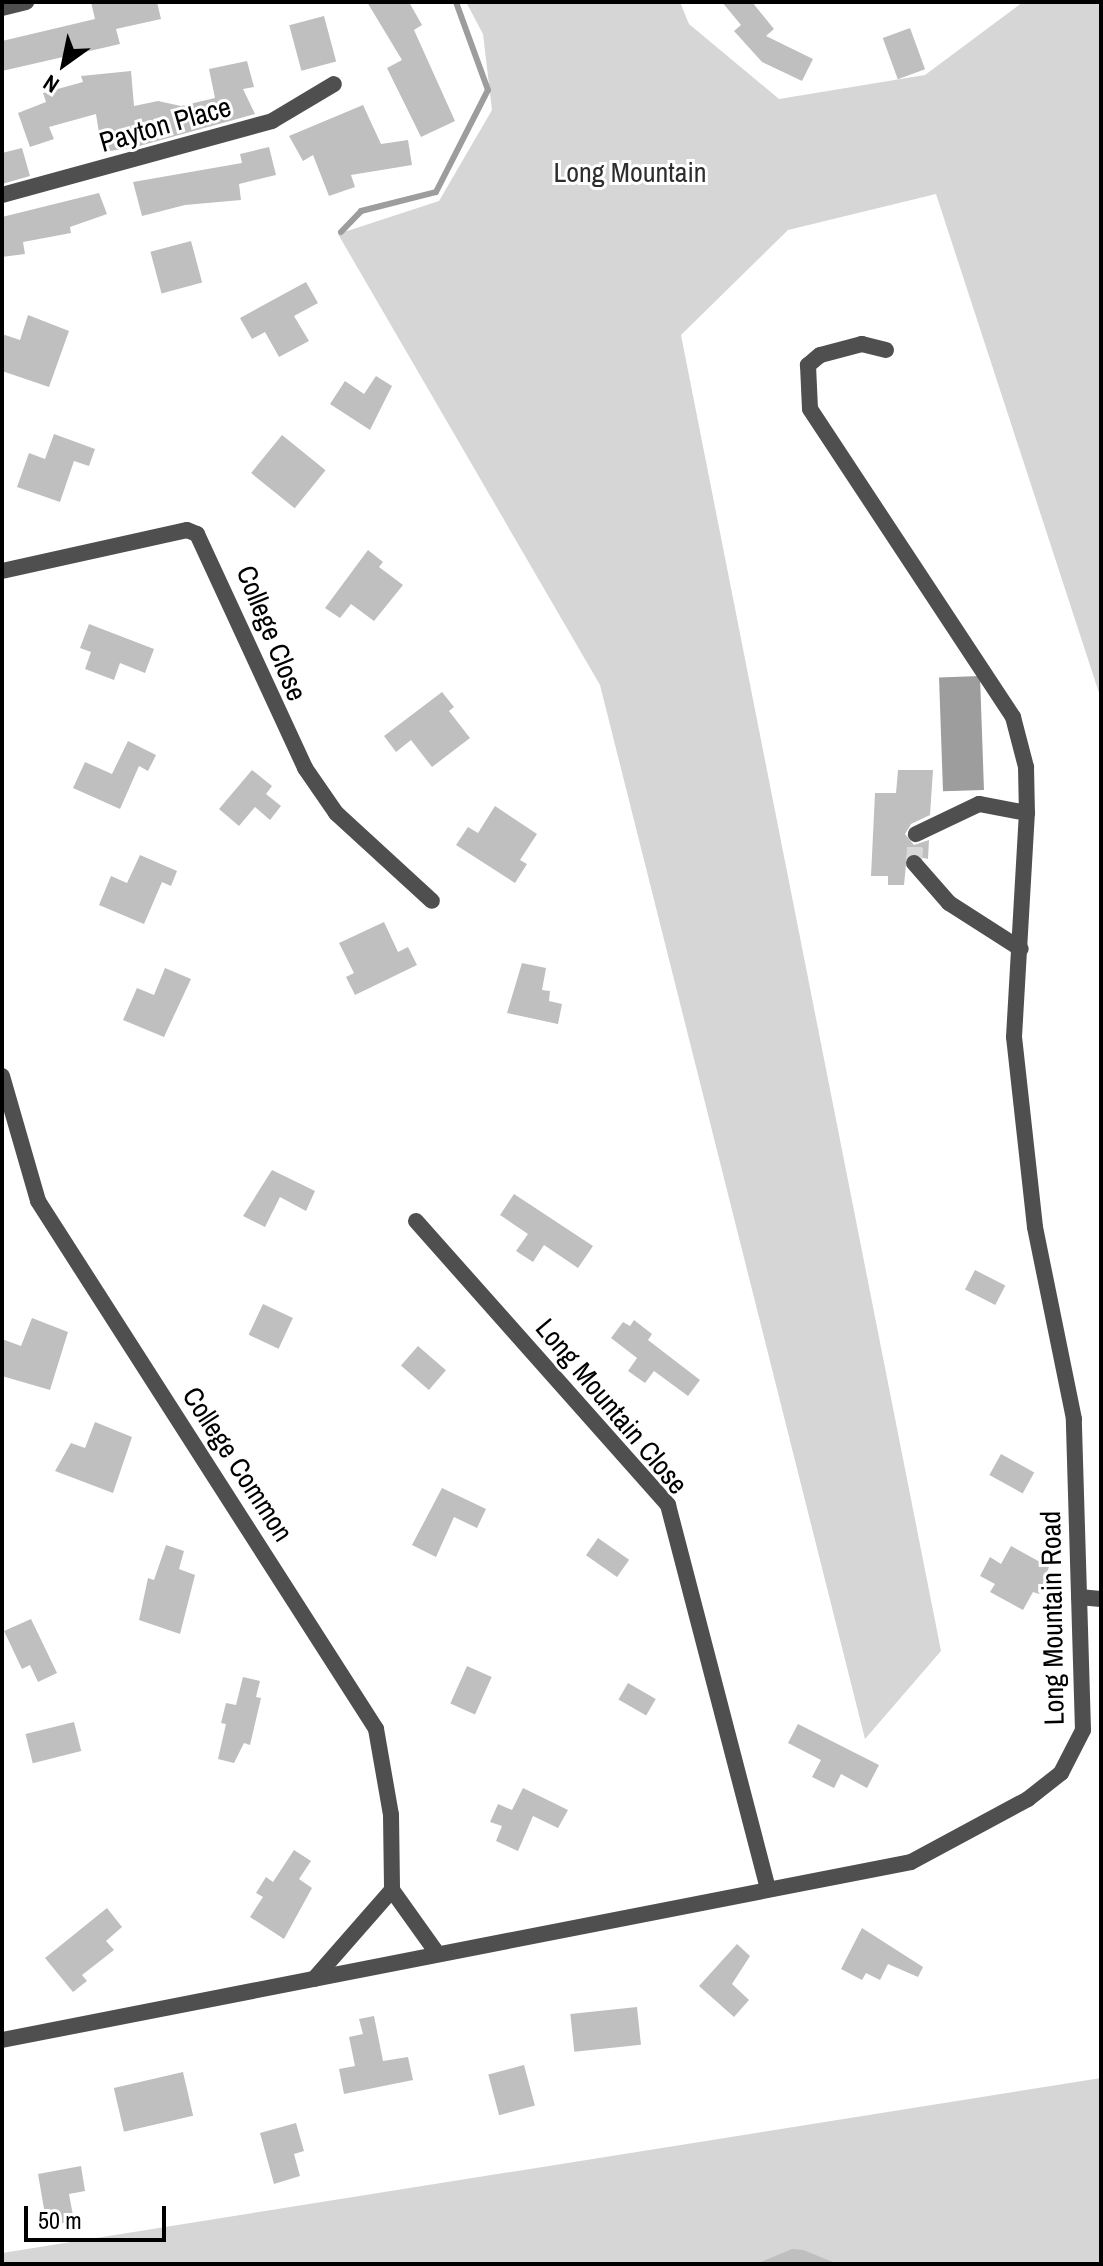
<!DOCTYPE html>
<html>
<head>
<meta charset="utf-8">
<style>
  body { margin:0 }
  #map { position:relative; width:1103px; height:2266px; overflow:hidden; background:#fff; font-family:"Archivo Narrow",sans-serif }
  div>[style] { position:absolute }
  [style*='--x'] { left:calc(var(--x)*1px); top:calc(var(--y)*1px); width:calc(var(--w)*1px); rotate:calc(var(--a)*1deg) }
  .green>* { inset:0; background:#d6d6d6 }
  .water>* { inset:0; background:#9d9d9d; transform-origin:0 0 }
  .stream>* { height:6px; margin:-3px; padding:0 3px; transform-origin:3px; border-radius:3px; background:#9d9d9d }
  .building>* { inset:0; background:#bfbfbf; transform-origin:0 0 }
  .minor-tunnel>* { height:16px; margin-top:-8px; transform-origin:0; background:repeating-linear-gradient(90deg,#d9d9d9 0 16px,transparent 0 24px) }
  .minor>* { height:16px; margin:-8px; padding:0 8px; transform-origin:8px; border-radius:8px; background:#4f4f4f }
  span { translate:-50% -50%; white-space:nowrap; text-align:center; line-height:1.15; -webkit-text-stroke:6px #fff; paint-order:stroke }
  .street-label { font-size:28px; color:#000 }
  .park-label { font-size:28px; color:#2d2d2d }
  .frame { position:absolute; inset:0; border:4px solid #000; pointer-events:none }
  .north { position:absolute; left:24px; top:24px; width:80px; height:80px; -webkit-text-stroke:6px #fff; paint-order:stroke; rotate:213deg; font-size:22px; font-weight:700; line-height:32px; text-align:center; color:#000 }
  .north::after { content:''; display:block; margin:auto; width:28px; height:36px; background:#000; clip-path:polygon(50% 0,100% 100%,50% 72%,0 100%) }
  .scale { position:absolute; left:24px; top:2206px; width:142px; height:36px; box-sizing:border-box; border:4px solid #000; border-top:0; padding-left:10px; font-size:24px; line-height:28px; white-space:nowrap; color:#000; -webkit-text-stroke:6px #fff; paint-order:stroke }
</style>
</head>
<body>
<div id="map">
  <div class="green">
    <i style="clip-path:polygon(466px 2px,680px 2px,689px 24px,779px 99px,925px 75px,1023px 2px,1101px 2px,1101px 699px,936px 194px,788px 230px,681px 335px,941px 1651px,865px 1739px,600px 685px,338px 234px,439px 201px,492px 110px,483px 34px)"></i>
    <i style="clip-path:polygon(1101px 2078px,1101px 2264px,2px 2264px,2px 2253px)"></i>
  </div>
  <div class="water">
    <i style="left:980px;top:676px;width:114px;height:41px;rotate:88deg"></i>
  </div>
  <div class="stream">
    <i style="--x:341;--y:232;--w:29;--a:-46"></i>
    <i style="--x:361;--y:211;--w:77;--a:-14.2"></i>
    <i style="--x:436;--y:192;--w:114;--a:-63"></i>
    <i style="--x:488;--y:90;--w:94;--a:-110"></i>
  </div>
  <div class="building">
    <i style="clip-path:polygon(91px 2px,157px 2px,161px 19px,116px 29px,120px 44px,2px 71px,2px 41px,95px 19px)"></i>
    <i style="clip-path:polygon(367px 2px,409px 2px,422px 25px,414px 30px,455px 121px,421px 137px,387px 68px,402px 60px)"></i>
    <i style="clip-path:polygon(722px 2px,752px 2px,774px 29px,766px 36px,813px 59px,802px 81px,762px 62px,734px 31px,741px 25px)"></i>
    <i style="left:324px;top:16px;width:47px;height:36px;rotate:75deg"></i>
    <i style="left:910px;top:28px;width:44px;height:29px;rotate:70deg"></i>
    <i style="clip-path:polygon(247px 61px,254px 87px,243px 89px,255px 114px,132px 148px,102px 152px,96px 114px,49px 127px,54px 139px,30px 147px,18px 113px,46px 102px,43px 93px,83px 82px,81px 76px,131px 71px,134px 106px,158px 101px,181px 106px,215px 98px,209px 69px)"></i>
    <i style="clip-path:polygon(363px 105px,381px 144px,408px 140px,412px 165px,351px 175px,355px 187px,329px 196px,313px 155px,303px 161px,289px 136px)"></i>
    <i style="clip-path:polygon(269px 147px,276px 175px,239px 184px,241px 200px,185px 205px,142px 216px,133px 182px,242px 163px,240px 154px)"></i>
    <i style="clip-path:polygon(22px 148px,30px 176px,2px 184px,2px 153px)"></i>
    <i style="clip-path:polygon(99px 193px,107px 214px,70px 227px,71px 233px,23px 242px,25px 254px,2px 257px,2px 217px)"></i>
    <i style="left:191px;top:241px;width:43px;height:42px;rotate:75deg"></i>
    <i style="clip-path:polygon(306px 282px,318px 303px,294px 316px,309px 341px,279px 357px,265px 332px,252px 339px,240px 318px)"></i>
    <i style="clip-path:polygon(28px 315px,69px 331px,49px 387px,2px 371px,2px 334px,20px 340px)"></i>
    <i style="clip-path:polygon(376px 376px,392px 386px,370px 430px,330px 404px,345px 381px,364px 394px)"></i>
    <i style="clip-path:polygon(54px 434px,95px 449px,89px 466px,74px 461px,60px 502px,17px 487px,29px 453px,45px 459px)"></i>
    <i style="left:282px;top:435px;width:56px;height:49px;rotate:39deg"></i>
    <i style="clip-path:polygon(368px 550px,383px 562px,379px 567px,403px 585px,374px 621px,351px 604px,340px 618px,325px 608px)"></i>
    <i style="clip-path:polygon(89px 624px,154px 649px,145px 673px,120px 663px,114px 680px,85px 669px,91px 652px,80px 648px)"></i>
    <i style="clip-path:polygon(442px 692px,454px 707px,449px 711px,470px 738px,432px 767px,411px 740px,396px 752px,384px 736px)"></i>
    <i style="clip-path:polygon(128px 741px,156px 755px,148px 771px,139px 766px,120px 809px,73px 788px,85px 762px,112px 774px)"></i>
    <i style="clip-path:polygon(252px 770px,272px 786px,266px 794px,281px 806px,270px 820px,255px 807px,239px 826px,219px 809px)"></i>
    <i style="clip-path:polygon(898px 770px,933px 770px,930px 815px,911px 824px,905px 834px,914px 845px,929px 840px,928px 859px,907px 854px,904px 885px,888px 885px,888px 876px,871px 876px,875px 793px,896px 793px)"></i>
    <i style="clip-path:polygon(495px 806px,537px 834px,520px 860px,527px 864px,515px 883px,456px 845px,468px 827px,478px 833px)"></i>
    <i style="clip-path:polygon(140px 855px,177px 871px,171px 886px,162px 882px,144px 924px,99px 905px,111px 876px,127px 883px)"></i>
    <i style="clip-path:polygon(384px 922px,398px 952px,408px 947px,417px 965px,355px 995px,346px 977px,354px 973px,339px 943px)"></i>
    <i style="clip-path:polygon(522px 963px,546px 968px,542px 990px,550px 991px,549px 1001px,562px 1004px,558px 1024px,507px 1013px)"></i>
    <i style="clip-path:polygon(165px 968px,191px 979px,164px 1037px,123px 1020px,137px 988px,154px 995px)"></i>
    <i style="clip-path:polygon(272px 1170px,315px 1191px,306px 1211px,280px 1197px,265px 1227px,243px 1216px)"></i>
    <i style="clip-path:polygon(514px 1194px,593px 1246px,578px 1268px,544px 1245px,533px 1262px,516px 1251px,528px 1234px,500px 1215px)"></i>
    <i style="left:975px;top:1270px;width:34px;height:22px;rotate:27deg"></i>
    <i style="left:263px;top:1304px;width:33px;height:34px;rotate:25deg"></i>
    <i style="clip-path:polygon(32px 1318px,68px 1332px,50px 1390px,2px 1376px,2px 1339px,21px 1346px)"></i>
    <i style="clip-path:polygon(634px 1320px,652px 1334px,648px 1340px,700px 1380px,688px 1396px,654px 1371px,645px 1383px,628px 1371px,637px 1358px,611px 1338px,623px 1322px,630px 1326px)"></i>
    <i style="left:418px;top:1346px;width:37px;height:26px;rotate:41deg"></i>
    <i style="clip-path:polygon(95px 1422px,132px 1437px,113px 1493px,55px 1471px,71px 1443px,85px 1448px)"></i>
    <i style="left:1001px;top:1454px;width:38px;height:24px;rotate:29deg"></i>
    <i style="clip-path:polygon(442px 1488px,486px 1509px,477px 1528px,454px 1517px,436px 1557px,412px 1545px)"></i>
    <i style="left:598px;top:1538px;width:38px;height:21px;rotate:35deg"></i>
    <i style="clip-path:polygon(166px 1545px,184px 1551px,179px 1569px,195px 1575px,180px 1634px,139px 1620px,148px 1578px,154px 1580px)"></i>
    <i style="clip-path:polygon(1011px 1546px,1049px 1567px,1039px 1594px,1033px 1592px,1023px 1610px,990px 1592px,995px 1584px,980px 1576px,990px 1557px,1001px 1564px)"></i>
    <i style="clip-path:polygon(31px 1619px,57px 1673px,38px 1682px,30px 1665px,22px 1669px,4px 1631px)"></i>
    <i style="left:467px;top:1666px;width:27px;height:41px;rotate:24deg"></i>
    <i style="clip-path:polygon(243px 1677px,260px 1681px,256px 1697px,261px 1698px,250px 1745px,244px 1743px,234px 1763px,218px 1759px,226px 1724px,221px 1723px,226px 1703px,236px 1705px)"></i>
    <i style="left:628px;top:1683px;width:32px;height:19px;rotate:30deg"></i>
    <i style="left:74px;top:1722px;width:30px;height:50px;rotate:76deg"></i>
    <i style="clip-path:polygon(798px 1724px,879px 1765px,867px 1788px,841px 1774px,834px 1788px,812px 1777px,821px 1760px,788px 1743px)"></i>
    <i style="clip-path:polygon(523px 1788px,568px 1810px,558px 1828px,533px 1816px,518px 1851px,496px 1841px,502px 1826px,490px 1822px,498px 1804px,512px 1810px)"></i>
    <i style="clip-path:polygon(294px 1850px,311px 1861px,299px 1879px,312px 1888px,284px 1939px,250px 1917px,263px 1897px,256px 1893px,266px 1877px,273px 1882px)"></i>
    <i style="clip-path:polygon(107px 1908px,122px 1927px,106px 1941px,114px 1950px,82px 1975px,87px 1981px,73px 1992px,45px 1958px)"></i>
    <i style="clip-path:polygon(862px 1928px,923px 1967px,918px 1977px,888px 1964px,880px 1980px,866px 1973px,862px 1980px,841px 1969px)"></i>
    <i style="clip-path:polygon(737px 1944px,750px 1956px,732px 1984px,749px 2000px,734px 2017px,699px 1986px)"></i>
    <i style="left:637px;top:2007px;width:38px;height:67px;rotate:84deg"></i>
    <i style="clip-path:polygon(374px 2016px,383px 2061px,408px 2057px,413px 2080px,344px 2094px,339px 2069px,355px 2066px,349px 2037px,363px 2034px,359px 2019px)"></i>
    <i style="left:524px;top:2065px;width:42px;height:37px;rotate:75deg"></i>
    <i style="left:183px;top:2072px;width:45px;height:71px;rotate:77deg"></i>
    <i style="clip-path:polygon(296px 2123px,304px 2151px,294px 2154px,300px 2176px,274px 2184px,260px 2133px)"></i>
    <i style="clip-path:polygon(81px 2166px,85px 2191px,69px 2194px,74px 2221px,47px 2226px,38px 2174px)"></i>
    <i style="clip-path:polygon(792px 2249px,803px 2250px,838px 2264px,756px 2264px)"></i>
  </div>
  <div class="minor-tunnel">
    <i style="--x:914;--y:863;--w:29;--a:-86"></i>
  </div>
  <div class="minor">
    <i style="--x:2;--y:8;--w:25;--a:-14"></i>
    <i style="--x:2;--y:195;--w:280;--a:-15.3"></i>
    <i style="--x:272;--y:121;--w:72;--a:-30.8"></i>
    <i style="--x:886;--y:350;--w:25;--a:-166"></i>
    <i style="--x:862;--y:344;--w:43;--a:165.3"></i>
    <i style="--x:820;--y:355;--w:16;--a:140"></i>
    <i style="--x:808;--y:365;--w:44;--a:87.4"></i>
    <i style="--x:810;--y:409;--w:369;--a:56.6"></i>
    <i style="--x:1013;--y:717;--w:52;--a:75.4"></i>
    <i style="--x:1026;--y:767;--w:46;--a:88.8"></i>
    <i style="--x:2;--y:571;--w:189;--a:-12.5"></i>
    <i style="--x:187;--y:530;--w:11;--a:22"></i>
    <i style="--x:197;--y:534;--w:258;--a:65.2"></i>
    <i style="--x:305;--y:768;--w:55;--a:55.4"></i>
    <i style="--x:336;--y:813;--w:130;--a:42.5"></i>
    <i style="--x:914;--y:863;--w:53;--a:48.8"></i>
    <i style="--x:949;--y:903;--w:85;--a:32.6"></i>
    <i style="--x:2;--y:1076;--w:130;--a:73.9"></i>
    <i style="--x:38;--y:1201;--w:627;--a:57.37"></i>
    <i style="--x:376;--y:1729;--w:87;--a:80.1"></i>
    <i style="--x:391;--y:1815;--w:75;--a:89.2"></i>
    <i style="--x:392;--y:1890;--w:77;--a:54.5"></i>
    <i style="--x:416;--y:1221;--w:380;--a:48.4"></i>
    <i style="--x:668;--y:1505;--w:397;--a:75.4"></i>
    <i style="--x:1079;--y:1597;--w:22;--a:5"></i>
    <i style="--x:314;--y:1979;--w:118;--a:-48.8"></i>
    <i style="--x:2;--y:2040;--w:926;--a:-11.08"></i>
    <i style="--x:911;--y:1862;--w:133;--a:-28.3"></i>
    <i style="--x:1028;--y:1799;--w:42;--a:-38.2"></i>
    <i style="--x:1061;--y:1773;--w:48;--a:-62.9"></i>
    <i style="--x:1083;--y:1730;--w:311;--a:-91.7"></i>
    <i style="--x:1074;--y:1419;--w:196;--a:-101.5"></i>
    <i style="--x:1035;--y:1227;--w:191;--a:-96.3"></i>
    <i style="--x:1014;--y:1037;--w:224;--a:-86.7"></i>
    <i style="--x:1027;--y:813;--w:49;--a:-169.4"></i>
    <i style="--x:979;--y:804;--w:70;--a:154.5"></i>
  </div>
  <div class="street-label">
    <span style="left:165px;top:124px;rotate:-16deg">Payton Place</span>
    <span style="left:272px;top:633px;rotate:68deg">College Close</span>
    <span style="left:612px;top:1406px;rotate:50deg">Long Mountain Close</span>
    <span style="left:238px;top:1464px;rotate:57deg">College Common</span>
    <span style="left:1052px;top:1618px;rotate:-91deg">Long Mountain Road</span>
  </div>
  <div class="park-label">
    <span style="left:630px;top:172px">Long Mountain</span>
  </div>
  <div class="frame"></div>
  <div class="north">N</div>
  <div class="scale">50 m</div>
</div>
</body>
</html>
